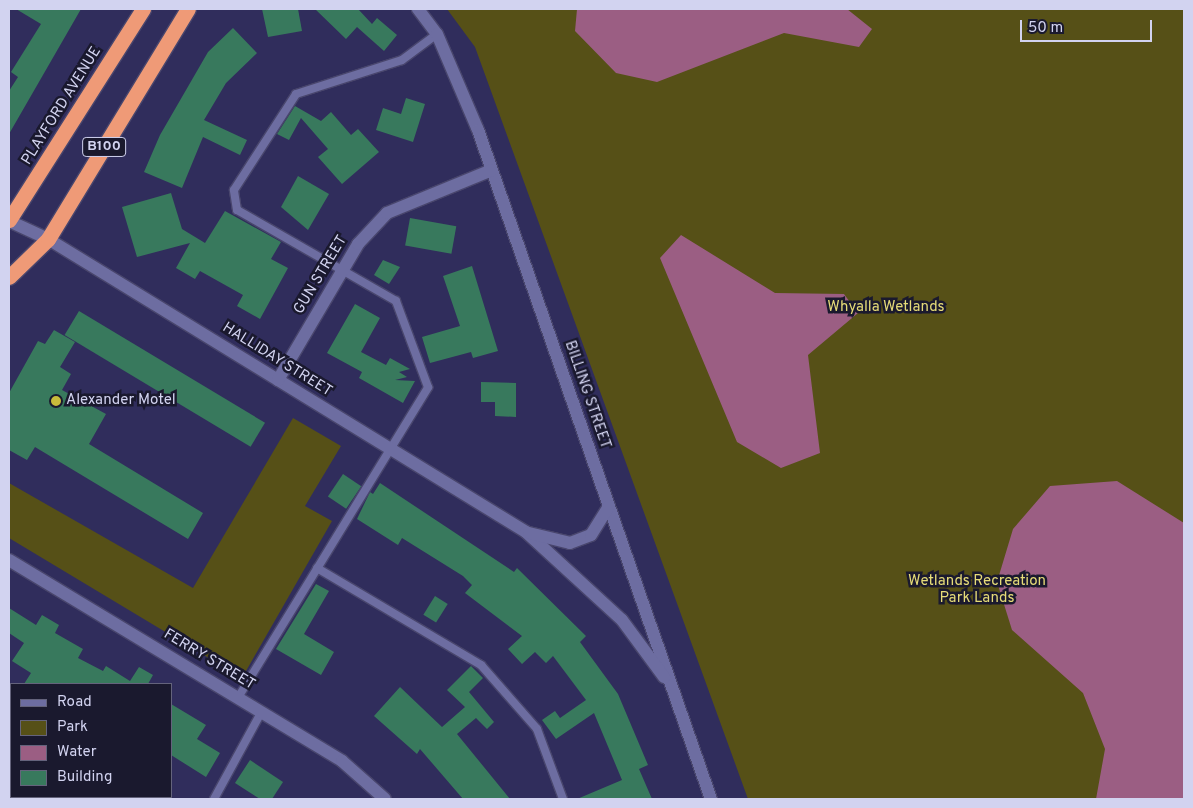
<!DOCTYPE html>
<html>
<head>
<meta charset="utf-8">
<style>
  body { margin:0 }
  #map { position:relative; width:1193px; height:808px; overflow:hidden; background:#302d5c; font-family:Overpass,sans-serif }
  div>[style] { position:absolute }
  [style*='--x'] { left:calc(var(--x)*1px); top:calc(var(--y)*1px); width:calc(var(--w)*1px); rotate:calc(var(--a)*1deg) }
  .green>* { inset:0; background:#565017 }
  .water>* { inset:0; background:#9b5e83 }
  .building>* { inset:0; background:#38795d; transform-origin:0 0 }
  .roads { filter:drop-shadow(1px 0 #49466d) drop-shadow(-1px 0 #49466d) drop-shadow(0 1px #49466d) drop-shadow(0 -1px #49466d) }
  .lane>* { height:8px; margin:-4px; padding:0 4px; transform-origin:4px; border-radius:4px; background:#6d6da1 }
  .street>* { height:12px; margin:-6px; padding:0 6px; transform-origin:6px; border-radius:6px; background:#6d6da1 }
  .highway>* { height:15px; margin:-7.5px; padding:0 7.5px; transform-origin:7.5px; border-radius:7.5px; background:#ef9a77 }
  .dots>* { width:14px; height:14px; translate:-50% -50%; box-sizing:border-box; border:2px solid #1a192e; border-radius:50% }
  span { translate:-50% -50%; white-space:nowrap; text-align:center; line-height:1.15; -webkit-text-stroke:5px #1a192e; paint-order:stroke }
  .shield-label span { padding:1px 4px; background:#1a192e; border:1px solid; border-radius:4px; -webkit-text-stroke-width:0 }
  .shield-label { font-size:14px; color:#d2d3f0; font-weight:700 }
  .street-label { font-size:15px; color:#d2d3f0 }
  .park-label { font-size:15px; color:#e6dc78 }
  .poi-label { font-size:15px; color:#d2d3f0 }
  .left { translate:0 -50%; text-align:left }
  .frame { position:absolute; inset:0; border:10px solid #d2d3f0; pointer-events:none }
  .legend { position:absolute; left:10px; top:683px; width:162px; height:115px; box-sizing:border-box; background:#1a192e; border:1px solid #64637c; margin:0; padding:6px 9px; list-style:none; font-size:15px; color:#d2d3f0 }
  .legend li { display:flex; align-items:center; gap:10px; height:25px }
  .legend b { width:25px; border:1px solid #64637c }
  .scale { position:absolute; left:1020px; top:20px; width:132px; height:22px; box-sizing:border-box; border:2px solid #d2d3f0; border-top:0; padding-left:6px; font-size:15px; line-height:18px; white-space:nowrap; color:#d2d3f0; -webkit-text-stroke:4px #1a192e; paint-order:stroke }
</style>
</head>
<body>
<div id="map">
  <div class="green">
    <i style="clip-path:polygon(447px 9px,1184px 9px,1184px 799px,748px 799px,475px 47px)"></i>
    <i style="clip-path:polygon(293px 418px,341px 446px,305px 506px,332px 521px,242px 678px,9px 538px,9px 483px,193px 588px)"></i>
  </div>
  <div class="water">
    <i style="clip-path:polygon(577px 9px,847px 9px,872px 29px,859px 47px,784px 33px,657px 82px,616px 73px,575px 31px)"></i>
    <i style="clip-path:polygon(681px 235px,775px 293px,844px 294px,858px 313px,808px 355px,820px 453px,781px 468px,737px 442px,660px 258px)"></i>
    <i style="clip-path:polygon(1117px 481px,1184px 523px,1184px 799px,1096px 799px,1105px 749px,1083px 693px,1012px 630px,997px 582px,1013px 529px,1050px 486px)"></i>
  </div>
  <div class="building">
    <i style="clip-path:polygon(16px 9px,81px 9px,9px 134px,9px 91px,18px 77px,11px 72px,41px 24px)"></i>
    <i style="clip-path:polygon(262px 9px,298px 9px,302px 31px,268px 37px)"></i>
    <i style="clip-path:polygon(315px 9px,358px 9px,372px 24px,377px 18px,397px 35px,384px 51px,357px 27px,346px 39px)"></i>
    <i style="clip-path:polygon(233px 28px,257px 53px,226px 83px,204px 120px,247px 140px,240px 155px,203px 137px,182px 188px,144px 172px,160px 135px,208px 52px)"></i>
    <i style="clip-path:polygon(406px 98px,425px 104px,413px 142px,376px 130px,383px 108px,401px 114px)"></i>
    <i style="clip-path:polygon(295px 106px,321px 121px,331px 112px,351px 135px,358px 129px,379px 152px,342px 184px,318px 157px,328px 149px,301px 118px,289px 140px,277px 134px)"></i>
    <i style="clip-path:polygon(298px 176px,329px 194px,308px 230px,281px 207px)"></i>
    <i style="clip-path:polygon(171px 193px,182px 229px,205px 243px,225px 211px,281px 242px,271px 259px,288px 268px,260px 319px,237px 306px,243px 295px,200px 271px,195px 279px,176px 268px,190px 243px,137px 257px,122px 207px)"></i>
    <i style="left:410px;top:218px;width:47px;height:28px;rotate:10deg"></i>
    <i style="clip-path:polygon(383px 260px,400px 267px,389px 284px,374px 275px)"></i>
    <i style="clip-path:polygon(472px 266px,498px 351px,473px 358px,471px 352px,430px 363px,422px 337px,460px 326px,443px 276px)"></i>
    <i style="clip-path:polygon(355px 304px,380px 318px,361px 352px,386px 365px,390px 358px,410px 369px,399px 372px,407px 377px,395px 380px,415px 381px,403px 403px,359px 378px,362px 372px,327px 353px)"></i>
    <i style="left:79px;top:311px;width:217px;height:28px;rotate:31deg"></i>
    <i style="clip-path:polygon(54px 330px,75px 342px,60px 367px,71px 374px,62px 390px,106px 414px,89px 444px,203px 513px,188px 539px,35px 447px,27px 460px,9px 450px,9px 393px,38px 341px,45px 344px)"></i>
    <i style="clip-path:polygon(481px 382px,516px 383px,516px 417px,495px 416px,495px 402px,481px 402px)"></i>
    <i style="left:343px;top:474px;width:22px;height:27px;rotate:34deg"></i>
    <i style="clip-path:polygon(380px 483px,514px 572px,517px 568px,586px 636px,580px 642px,618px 694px,648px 765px,639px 769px,652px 799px,577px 799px,622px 780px,594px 713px,556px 739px,542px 720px,555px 711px,560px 718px,586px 700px,553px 656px,546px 663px,535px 652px,522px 664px,508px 649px,522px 636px,465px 593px,472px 585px,463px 576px,402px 538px,398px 545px,357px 519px,370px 492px,373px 494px)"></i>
    <i style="clip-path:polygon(316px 584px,329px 591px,304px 634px,334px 652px,321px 675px,276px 649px)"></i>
    <i style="left:435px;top:596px;width:15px;height:22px;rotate:32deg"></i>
    <i style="clip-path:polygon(9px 608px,36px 625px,42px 615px,59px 625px,55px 633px,83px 649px,78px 658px,103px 671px,106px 666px,130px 681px,139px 667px,153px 675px,148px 684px,24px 684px,31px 673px,12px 661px,24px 643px,9px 633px)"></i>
    <i style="clip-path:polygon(471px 666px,483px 678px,469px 692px,494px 722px,487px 729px,476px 718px,457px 734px,510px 799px,463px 799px,420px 749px,417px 754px,374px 716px,400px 687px,442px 727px,465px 707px,447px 690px)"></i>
    <i style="clip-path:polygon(171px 704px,206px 725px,197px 739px,220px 753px,206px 777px,171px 755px)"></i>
    <i style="clip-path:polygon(250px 760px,283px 782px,272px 799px,260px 799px,235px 783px)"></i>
  </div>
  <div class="roads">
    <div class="lane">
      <i style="--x:317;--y:568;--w:191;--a:30.6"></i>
      <i style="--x:481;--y:665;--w:85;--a:48.8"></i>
      <i style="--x:537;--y:729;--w:75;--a:69.6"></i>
      <i style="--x:239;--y:696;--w:362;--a:-58.5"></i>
      <i style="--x:428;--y:387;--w:92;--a:-110.4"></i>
      <i style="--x:396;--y:301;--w:183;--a:-150.2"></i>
      <i style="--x:237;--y:210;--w:20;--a:-99"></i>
      <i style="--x:234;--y:190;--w:114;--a:-57.1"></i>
      <i style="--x:296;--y:94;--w:111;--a:-17.8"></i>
      <i style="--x:402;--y:60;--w:44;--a:-36.6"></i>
      <i style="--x:214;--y:799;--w:100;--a:-61.4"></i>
    </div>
    <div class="street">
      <i style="--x:418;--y:9;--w:31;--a:53"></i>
      <i style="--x:437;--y:34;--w:104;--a:66.9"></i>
      <i style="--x:478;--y:130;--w:708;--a:70.8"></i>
      <i style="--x:9;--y:221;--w:43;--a:24.8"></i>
      <i style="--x:48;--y:239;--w:561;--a:31.51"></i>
      <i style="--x:526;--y:532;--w:130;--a:42.5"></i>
      <i style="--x:622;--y:620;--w:71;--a:53.6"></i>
      <i style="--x:278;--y:380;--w:158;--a:-59.5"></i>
      <i style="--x:358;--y:244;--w:42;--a:-46.9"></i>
      <i style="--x:387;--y:213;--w:113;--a:-22.3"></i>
      <i style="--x:529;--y:533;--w:42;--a:13.7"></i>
      <i style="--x:570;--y:543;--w:22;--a:-21"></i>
      <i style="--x:591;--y:535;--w:34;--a:-58"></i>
      <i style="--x:9;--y:560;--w:389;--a:31.1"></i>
      <i style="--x:342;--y:761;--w:57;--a:41.5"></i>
    </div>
    <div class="highway">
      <i style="--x:9;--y:220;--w:250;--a:-57.6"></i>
      <i style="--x:9;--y:277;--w:54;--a:-44.3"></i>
      <i style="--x:48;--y:239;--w:269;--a:-58.7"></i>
    </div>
  </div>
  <div class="dots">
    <i style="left:56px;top:401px;background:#c8bb3b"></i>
  </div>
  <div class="shield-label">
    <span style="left:104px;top:147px">B100</span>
  </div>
  <div class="street-label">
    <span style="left:62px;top:106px;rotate:-58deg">PLAYFORD AVENUE</span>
    <span style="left:321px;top:275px;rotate:-59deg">GUN STREET</span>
    <span style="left:277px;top:360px;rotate:32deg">HALLIDAY STREET</span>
    <span style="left:587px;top:395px;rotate:71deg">BILLING STREET</span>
    <span style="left:209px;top:660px;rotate:31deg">FERRY STREET</span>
  </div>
  <div class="park-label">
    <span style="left:886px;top:308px">Whyalla Wetlands</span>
    <span style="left:977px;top:590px">Wetlands Recreation<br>Park Lands</span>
  </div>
  <div class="poi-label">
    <span class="left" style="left:66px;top:401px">Alexander Motel</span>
  </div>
  <div class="frame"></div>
  <ul class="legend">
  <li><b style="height:6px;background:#6d6da1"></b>Road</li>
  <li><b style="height:14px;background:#565017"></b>Park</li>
  <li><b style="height:14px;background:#9b5e83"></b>Water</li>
  <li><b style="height:14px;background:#38795d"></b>Building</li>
  </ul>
  <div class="scale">50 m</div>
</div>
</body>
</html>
